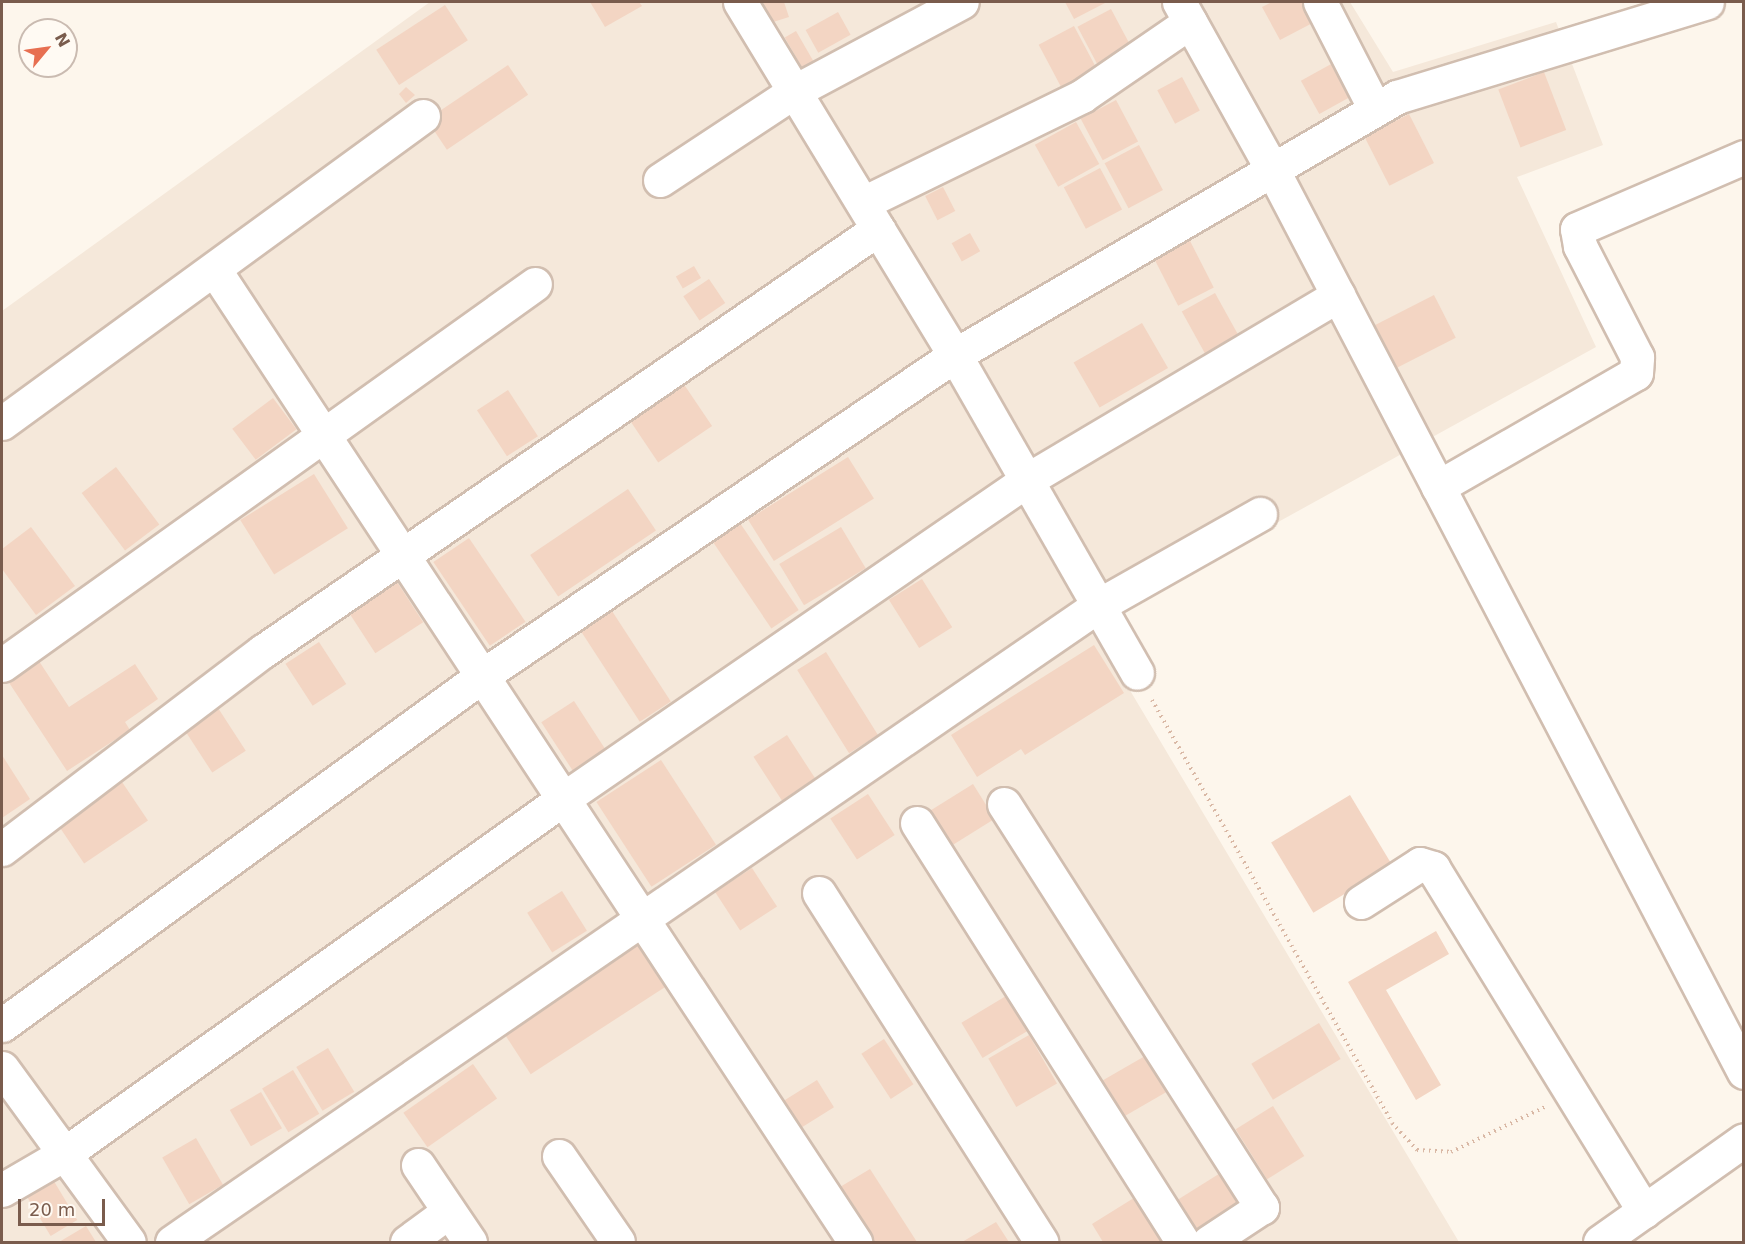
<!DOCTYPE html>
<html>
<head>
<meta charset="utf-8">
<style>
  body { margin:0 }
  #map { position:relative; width:1745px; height:1244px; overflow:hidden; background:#fdf6ec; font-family:"DejaVu Sans",sans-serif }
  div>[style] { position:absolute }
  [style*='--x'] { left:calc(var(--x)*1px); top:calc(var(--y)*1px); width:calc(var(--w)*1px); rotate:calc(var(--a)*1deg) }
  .residential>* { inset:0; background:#f5e8da }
  .building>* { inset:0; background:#f3d5c3; transform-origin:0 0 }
  .path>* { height:4px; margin-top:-2px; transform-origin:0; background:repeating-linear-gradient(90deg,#d9b8a5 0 1.5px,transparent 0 6px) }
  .roads { filter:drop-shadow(2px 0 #d1beb0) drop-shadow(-2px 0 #d1beb0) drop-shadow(0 2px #d1beb0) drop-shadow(0 -2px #d1beb0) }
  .minor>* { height:33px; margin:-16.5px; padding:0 16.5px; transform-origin:16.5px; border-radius:16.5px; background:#fff }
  span { translate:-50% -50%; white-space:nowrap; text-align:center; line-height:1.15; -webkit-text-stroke:4.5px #fffaf3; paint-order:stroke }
  .frame { position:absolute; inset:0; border:3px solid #7a5c4d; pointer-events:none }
  .north { position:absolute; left:18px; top:18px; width:60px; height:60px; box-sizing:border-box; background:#fffaf3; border:2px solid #cabbb1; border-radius:50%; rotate:61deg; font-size:16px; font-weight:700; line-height:24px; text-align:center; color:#7a5c4d }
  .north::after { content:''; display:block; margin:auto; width:21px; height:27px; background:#e76f51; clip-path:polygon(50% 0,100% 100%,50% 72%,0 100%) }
  .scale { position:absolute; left:18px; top:1199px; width:87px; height:27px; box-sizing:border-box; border:3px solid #7a5c4d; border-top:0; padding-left:8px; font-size:18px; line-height:21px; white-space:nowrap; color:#7a5c4d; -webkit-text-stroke:4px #fffaf3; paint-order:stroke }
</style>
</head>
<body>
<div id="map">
  <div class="residential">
    <i style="clip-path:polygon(430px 2px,1350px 2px,1393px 72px,1556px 22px,1603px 145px,1517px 177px,1596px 347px,1091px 625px,1459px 1242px,2px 1242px,2px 311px)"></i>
  </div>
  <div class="building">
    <i style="clip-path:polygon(590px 2px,639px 2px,642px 6px,605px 27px)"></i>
    <i style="clip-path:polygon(763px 2px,784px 2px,789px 17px,770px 23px)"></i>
    <i style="clip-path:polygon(1065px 2px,1107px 2px,1074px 19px)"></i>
    <i style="clip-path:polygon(1272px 2px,1316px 2px,1324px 17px,1280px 40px,1262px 7px)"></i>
    <i style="left:445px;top:5px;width:42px;height:82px;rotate:57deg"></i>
    <i style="left:1111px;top:9px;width:42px;height:38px;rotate:62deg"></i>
    <i style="left:838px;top:12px;width:26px;height:37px;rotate:61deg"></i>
    <i style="left:1074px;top:26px;width:50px;height:40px;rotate:62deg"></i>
    <i style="left:796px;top:31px;width:36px;height:13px;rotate:60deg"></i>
    <i style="left:1342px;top:58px;width:38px;height:47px;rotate:61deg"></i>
    <i style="left:508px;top:65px;width:36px;height:98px;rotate:56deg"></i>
    <i style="left:1544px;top:72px;width:62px;height:49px;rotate:69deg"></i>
    <i style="left:1182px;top:77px;width:38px;height:28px;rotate:62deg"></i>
    <i style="clip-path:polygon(406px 87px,415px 95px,406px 103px,399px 94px)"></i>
    <i style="left:1116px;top:100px;width:47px;height:40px;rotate:62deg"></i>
    <i style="left:1409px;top:114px;width:55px;height:50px;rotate:63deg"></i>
    <i style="left:1076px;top:122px;width:48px;height:47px;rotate:61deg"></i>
    <i style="left:1139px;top:145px;width:51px;height:39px;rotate:62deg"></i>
    <i style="left:1100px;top:168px;width:47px;height:41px;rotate:62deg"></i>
    <i style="left:943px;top:187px;width:27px;height:20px;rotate:63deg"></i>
    <i style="left:970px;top:233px;width:21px;height:21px;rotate:61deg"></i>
    <i style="left:1187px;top:235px;width:59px;height:40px;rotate:63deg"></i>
    <i style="left:694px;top:266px;width:14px;height:21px;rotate:60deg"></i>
    <i style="left:709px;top:279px;width:29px;height:31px;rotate:56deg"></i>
    <i style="left:1215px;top:293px;width:60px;height:38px;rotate:61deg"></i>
    <i style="left:1434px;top:295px;width:48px;height:66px;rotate:63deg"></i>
    <i style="left:1142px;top:323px;width:52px;height:79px;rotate:60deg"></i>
    <i style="left:683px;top:383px;width:52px;height:65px;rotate:56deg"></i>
    <i style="left:508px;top:390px;width:55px;height:37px;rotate:57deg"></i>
    <i style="left:273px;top:398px;width:39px;height:51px;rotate:53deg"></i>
    <i style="left:848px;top:457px;width:49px;height:118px;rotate:58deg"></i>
    <i style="left:116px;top:467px;width:72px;height:43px;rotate:53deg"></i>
    <i style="left:314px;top:474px;width:64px;height:87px;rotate:58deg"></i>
    <i style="left:628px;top:489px;width:50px;height:118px;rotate:56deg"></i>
    <i style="left:740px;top:523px;width:105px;height:33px;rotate:56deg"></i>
    <i style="clip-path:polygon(31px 527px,75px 586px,36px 615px,2px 569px,2px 549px)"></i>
    <i style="left:841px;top:527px;width:48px;height:72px;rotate:59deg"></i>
    <i style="left:469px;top:538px;width:101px;height:43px;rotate:56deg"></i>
    <i style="left:922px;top:579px;width:57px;height:39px;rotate:58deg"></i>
    <i style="left:397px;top:582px;width:48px;height:57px;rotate:57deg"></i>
    <i style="left:612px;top:611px;width:108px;height:37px;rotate:57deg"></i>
    <i style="left:319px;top:642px;width:50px;height:40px;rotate:57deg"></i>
    <i style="clip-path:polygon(1094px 645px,1124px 693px,1025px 755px,1021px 749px,977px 777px,951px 735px)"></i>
    <i style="left:826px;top:652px;width:98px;height:34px;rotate:58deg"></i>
    <i style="clip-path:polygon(37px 658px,69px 707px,135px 664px,158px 699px,125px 722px,130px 730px,67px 771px,6px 678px)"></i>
    <i style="left:574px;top:701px;width:59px;height:39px;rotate:57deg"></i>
    <i style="left:218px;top:708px;width:51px;height:40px;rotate:57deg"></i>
    <i style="left:787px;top:735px;width:54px;height:40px;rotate:57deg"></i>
    <i style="clip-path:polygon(2px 755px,30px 799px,2px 818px)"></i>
    <i style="left:661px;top:760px;width:101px;height:77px;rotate:57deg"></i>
    <i style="left:120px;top:779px;width:50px;height:77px;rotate:56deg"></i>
    <i style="left:973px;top:784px;width:41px;height:52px;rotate:58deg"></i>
    <i style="left:868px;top:794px;width:49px;height:45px;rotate:57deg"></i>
    <i style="left:1350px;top:795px;width:82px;height:92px;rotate:59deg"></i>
    <i style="left:752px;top:868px;width:46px;height:44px;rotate:57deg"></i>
    <i style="left:562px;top:891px;width:47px;height:41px;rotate:58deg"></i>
    <i style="clip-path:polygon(1436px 931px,1449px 954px,1386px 990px,1441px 1085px,1416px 1100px,1348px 982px)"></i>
    <i style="left:641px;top:943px;width:50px;height:164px;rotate:57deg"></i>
    <i style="left:1006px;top:996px;width:41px;height:52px;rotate:59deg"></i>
    <i style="left:1319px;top:1023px;width:42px;height:79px;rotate:59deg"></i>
    <i style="left:1029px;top:1035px;width:56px;height:47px;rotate:60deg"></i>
    <i style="left:884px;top:1039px;width:54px;height:27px;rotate:57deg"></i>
    <i style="left:328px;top:1048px;width:51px;height:37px;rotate:59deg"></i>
    <i style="left:1145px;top:1056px;width:42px;height:50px;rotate:60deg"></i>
    <i style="left:473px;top:1064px;width:42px;height:85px;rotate:55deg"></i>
    <i style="left:293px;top:1070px;width:51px;height:36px;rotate:59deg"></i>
    <i style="left:817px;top:1080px;width:32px;height:42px;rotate:58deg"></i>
    <i style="left:261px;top:1092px;width:42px;height:36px;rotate:60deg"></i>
    <i style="left:1273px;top:1106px;width:59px;height:44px;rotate:58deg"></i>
    <i style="left:196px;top:1138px;width:54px;height:39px;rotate:60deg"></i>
    <i style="clip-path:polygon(870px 1169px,917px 1242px,874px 1242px,869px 1234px,840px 1187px)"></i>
    <i style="left:1222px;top:1172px;width:38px;height:56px;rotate:58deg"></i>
    <i style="left:52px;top:1178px;width:49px;height:31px;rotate:59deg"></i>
    <i style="clip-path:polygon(1137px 1196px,1166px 1242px,1103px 1242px,1092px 1224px)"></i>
    <i style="clip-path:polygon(996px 1222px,1009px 1242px,962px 1242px)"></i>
    <i style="clip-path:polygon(86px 1226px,96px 1242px,59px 1242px)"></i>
  </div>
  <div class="path">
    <i style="--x:1152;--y:700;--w:486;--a:60.4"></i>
    <i style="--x:1392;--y:1123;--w:37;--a:47"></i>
    <i style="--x:1417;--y:1150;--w:34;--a:3"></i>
    <i style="--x:1451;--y:1152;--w:104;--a:-25.6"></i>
  </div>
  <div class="roads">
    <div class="minor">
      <i style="--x:740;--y:2;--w:413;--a:58.7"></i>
      <i style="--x:955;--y:355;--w:366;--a:60.2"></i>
      <i style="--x:1179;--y:2;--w:189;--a:60.9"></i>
      <i style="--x:1271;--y:167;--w:1021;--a:62.41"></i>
      <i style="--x:1320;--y:2;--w:120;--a:62.8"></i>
      <i style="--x:660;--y:180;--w:162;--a:-33.4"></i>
      <i style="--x:795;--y:91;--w:189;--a:-28.1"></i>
      <i style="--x:863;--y:203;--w:244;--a:-26"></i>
      <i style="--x:1082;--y:96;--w:131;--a:-34.4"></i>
      <i style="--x:216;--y:272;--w:1162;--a:56.62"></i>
      <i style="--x:2;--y:423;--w:521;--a:-36.1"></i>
      <i style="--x:1438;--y:487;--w:228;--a:-29.9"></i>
      <i style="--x:1636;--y:373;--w:16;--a:-86"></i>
      <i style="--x:1637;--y:357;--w:125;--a:-117.2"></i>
      <i style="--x:1580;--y:246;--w:17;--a:-100"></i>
      <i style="--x:1577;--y:229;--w:182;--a:-23.3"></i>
      <i style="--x:2;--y:665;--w:655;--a:-35.56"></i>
      <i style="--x:1004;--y:804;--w:479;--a:57.4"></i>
      <i style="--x:1262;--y:1207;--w:64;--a:146.6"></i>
      <i style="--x:917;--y:823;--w:496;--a:57.6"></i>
      <i style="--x:2;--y:849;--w:328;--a:-37.2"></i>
      <i style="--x:263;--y:651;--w:746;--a:-34.46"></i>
      <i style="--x:819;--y:893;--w:414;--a:57.5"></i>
      <i style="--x:1361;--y:902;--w:70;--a:-32.8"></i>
      <i style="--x:1420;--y:864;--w:14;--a:17"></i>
      <i style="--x:1433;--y:868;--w:403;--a:58.4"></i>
      <i style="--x:2;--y:1025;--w:593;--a:-36.02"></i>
      <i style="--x:482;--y:676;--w:572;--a:-34.16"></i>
      <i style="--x:955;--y:355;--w:512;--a:-30.27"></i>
      <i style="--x:1397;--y:97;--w:324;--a:-17"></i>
      <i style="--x:2;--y:1068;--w:215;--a:53.9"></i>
      <i style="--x:559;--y:1156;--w:104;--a:55.5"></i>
      <i style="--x:418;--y:1165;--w:93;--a:56"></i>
      <i style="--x:2;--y:1190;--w:72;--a:-30.1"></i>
      <i style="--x:64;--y:1154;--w:612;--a:-35.43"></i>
      <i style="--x:563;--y:799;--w:563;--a:-34.51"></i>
      <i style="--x:1027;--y:480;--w:362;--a:-30.7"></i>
      <i style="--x:172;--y:1242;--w:1125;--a:-34.5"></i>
      <i style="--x:1099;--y:605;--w:185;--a:-29.5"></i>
      <i style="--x:407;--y:1242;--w:51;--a:-36.2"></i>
      <i style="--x:1600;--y:1242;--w:176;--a:-35.3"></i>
    </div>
  </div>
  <div class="frame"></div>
  <div class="north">N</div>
  <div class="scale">20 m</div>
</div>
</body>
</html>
